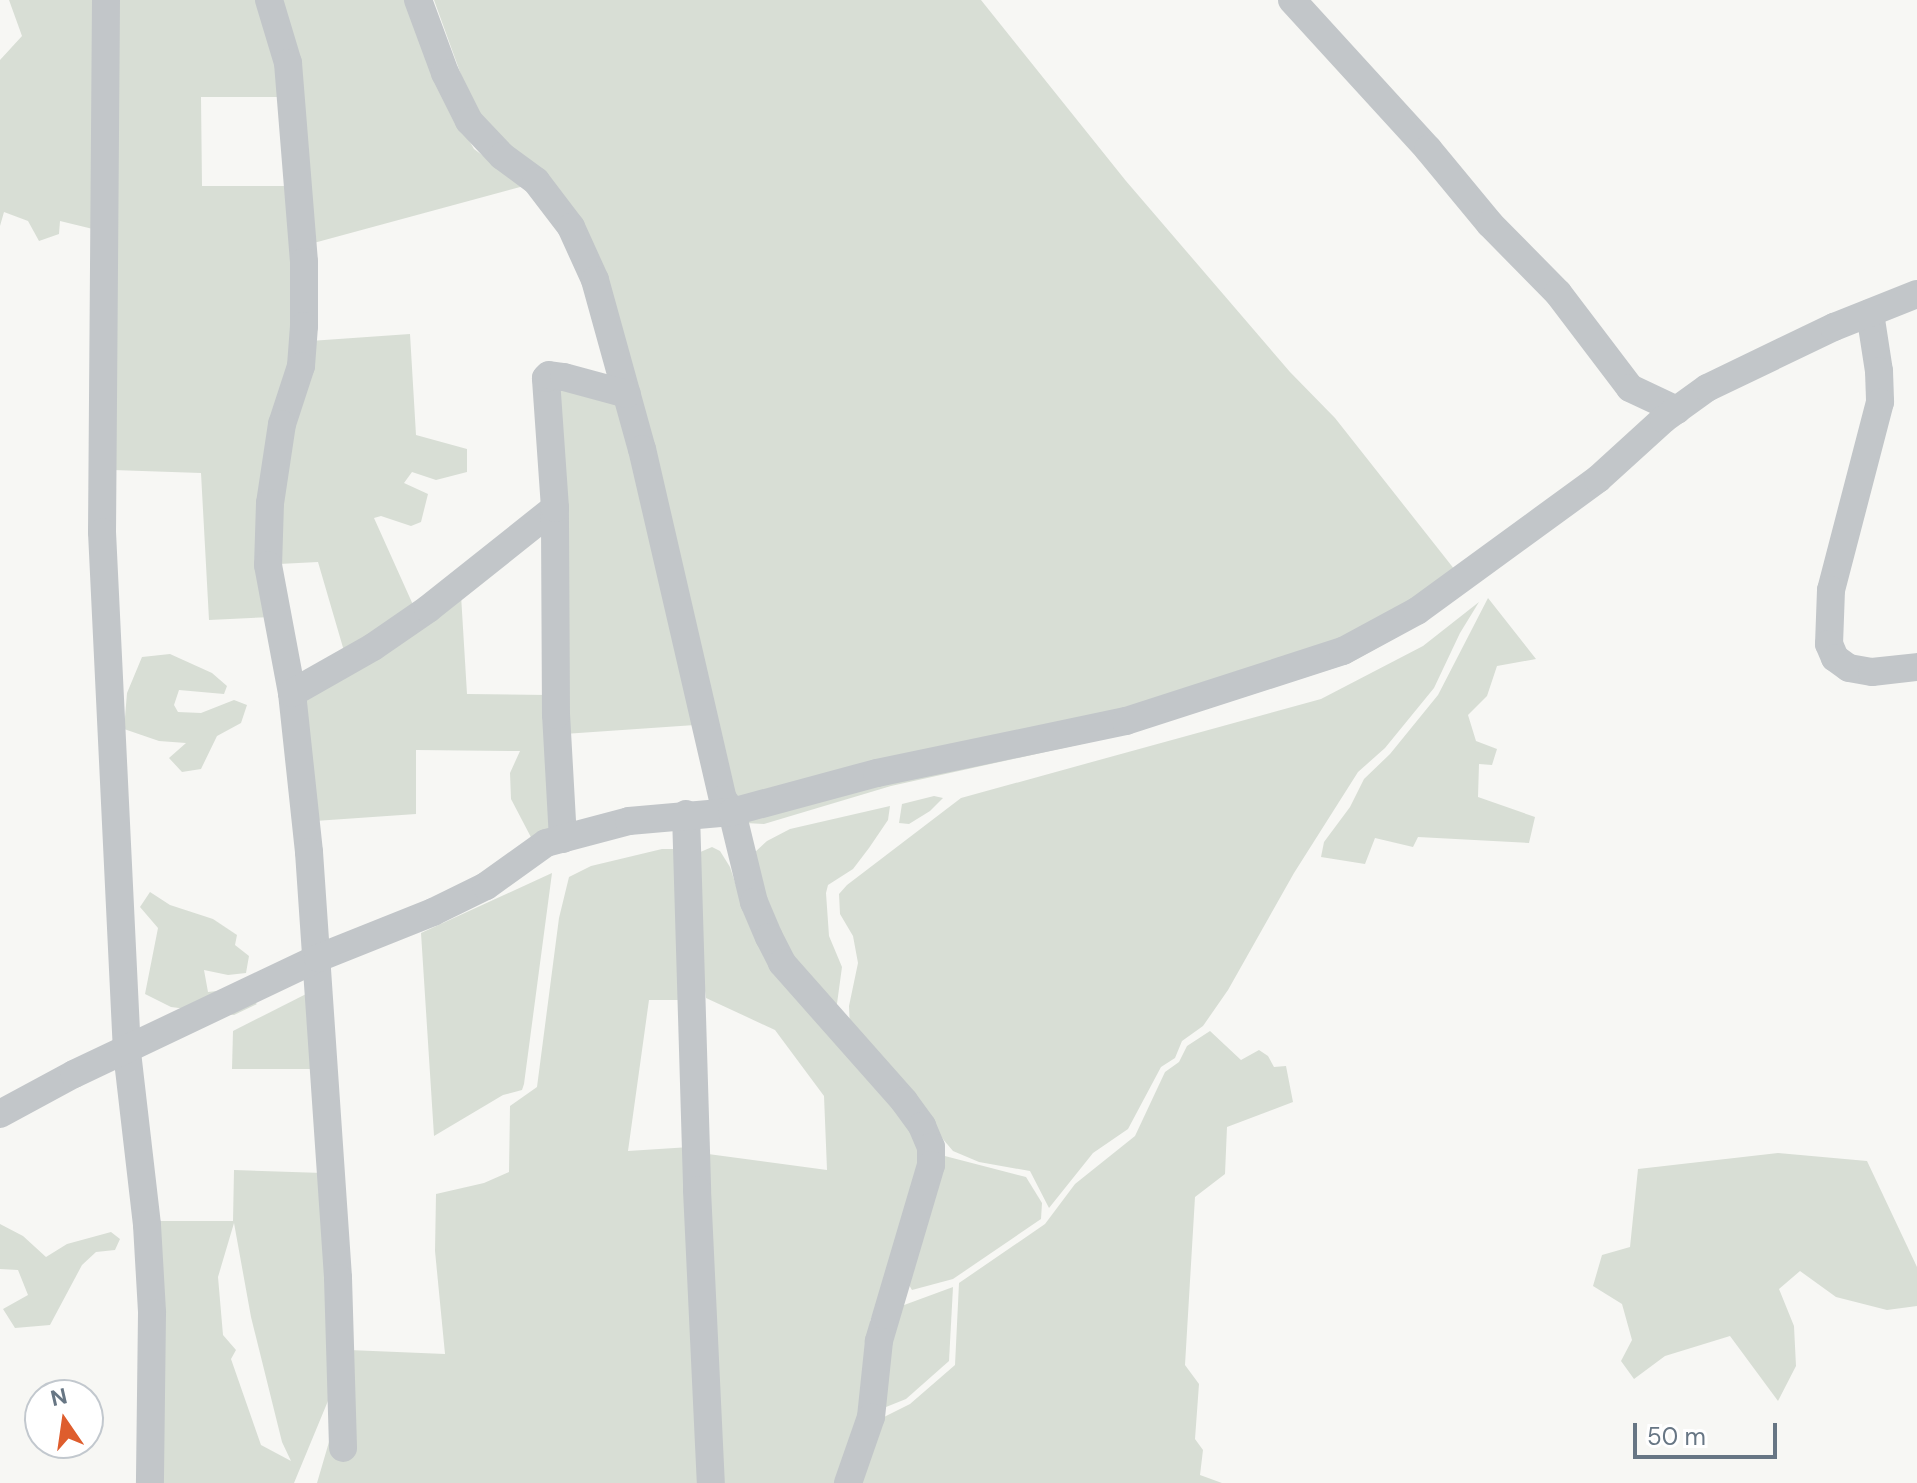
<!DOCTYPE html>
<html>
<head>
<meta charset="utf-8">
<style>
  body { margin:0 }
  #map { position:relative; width:1917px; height:1483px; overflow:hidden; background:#f7f7f4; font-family:"DM Sans",sans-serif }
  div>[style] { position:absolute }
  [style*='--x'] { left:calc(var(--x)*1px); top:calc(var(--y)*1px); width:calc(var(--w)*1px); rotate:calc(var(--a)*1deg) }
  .green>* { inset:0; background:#d8ded5 }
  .minor>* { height:28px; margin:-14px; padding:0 14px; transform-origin:14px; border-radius:14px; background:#c2c6c9 }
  span { translate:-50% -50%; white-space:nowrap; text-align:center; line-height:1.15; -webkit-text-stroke:8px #fff; paint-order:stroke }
  .north { position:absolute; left:24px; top:1379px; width:80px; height:80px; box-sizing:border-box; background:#fff; border:2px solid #c2c8ce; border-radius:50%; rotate:347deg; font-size:22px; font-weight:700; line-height:32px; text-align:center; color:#677684 }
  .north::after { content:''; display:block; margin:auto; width:28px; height:36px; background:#de5d2d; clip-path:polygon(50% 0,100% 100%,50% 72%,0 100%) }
  .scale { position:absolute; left:1633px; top:1423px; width:144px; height:36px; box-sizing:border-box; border:4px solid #677684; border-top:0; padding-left:10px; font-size:24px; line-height:28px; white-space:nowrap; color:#677684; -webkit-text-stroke:6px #fff; paint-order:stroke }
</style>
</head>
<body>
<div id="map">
  <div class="green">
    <i style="clip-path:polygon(9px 0,100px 0,97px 230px,60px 221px,59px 234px,39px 241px,28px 221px,4px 212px,0 226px,0 60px,22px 36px)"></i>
    <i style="clip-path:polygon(113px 0,261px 0,282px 97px,201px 97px,202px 186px,287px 186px,298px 272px,272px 617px,209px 620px,201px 473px,113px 470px)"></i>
    <i style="clip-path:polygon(278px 0,407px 0,443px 95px,474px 149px,524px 186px,310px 244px)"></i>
    <i style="clip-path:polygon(434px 0,981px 0,1126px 181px,1290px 372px,1335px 418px,1466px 584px,1397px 637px,1350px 663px,1131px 733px,891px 786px,764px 824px,745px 823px,732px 804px,598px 261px,519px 156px,473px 108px)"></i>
    <i style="clip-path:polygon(410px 334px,416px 435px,467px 449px,467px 472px,436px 480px,412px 472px,404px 483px,428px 494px,421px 522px,411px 526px,381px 516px,374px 518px,414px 607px,344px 651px,318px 562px,279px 564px,279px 518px,310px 341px)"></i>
    <i style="clip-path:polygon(554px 385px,621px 402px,695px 725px,564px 734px)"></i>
    <i style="clip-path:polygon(461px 595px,467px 694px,548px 695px,555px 838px,534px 843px,511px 799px,510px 773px,520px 751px,416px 750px,416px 814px,315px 821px,304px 694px)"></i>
    <i style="clip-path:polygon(1488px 598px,1536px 659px,1497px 666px,1487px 696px,1468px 715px,1476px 741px,1497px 749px,1492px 765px,1479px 764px,1478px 797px,1535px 817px,1529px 843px,1418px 837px,1413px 847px,1375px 838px,1365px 864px,1321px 857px,1324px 842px,1350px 807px,1364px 779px,1390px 754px,1438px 695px)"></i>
    <i style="clip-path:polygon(1479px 602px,1460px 633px,1434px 688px,1385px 748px,1358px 772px,1294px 873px,1228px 990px,1203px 1026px,1182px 1041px,1175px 1058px,1161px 1067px,1128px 1129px,1093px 1153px,1049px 1208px,1030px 1171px,979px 1162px,953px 1151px,850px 1029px,849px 1006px,858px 963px,853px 936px,840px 914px,839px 894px,847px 885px,961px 798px,1321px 699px,1423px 646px)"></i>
    <i style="clip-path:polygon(170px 654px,212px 673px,227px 686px,224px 694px,179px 690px,174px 705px,178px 712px,201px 713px,234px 700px,247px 705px,241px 723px,217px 736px,201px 769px,182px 772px,169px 758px,186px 743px,159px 741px,124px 729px,127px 693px,142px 657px)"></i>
    <i style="clip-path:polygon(934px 796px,943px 798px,930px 811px,909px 824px,899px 823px,902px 804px)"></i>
    <i style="clip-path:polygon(890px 806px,888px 820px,869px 848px,853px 869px,828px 885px,826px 893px,829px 936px,842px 967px,836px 1011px,776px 938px,754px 853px,767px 841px,790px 829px)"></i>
    <i style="clip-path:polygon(712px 847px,720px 851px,730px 867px,746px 916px,892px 1103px,917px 1143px,922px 1170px,897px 1260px,870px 1321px,871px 1340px,859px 1415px,841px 1483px,720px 1483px,708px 1154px,827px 1170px,824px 1096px,775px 1030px,706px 998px,699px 947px,698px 853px)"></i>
    <i style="clip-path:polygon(662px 849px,680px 849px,688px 1000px,649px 1000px,628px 1151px,690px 1147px,701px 1483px,317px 1483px,336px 1418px,349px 1350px,445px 1354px,435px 1251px,436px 1194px,484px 1183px,509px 1172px,510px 1106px,537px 1087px,559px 918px,569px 877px,591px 866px)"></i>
    <i style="clip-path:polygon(552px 873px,524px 1084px,522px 1090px,503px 1095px,434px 1136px,421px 933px)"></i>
    <i style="clip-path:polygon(150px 892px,170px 905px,213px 919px,237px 935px,235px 945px,249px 956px,246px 973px,228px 975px,204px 970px,208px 992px,234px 989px,257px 1004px,234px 1015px,171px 1007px,145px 994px,158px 928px,140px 907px)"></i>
    <i style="clip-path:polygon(316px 989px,317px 1069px,232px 1069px,233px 1031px)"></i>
    <i style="clip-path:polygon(1210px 1031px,1241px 1060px,1259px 1050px,1268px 1056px,1274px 1067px,1286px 1066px,1293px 1102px,1227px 1127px,1225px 1174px,1195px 1197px,1185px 1365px,1199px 1384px,1195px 1439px,1203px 1450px,1200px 1475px,1222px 1483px,860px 1483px,880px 1419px,910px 1404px,955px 1365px,959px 1283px,1045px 1224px,1075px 1184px,1135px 1136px,1165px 1072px,1179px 1062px,1187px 1046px)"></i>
    <i style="clip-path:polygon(1778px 1153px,1867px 1161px,1917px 1267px,1917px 1306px,1887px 1310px,1836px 1297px,1800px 1271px,1779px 1289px,1794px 1326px,1796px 1366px,1778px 1401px,1730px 1336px,1665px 1356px,1634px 1379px,1621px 1361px,1632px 1340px,1622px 1304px,1593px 1286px,1602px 1255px,1630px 1247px,1638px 1169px)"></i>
    <i style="clip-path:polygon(941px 1155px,1026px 1177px,1042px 1203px,1041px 1219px,953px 1279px,912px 1290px,906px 1280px)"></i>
    <i style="clip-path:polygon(evenodd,234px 1170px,323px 1173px,335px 1384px,294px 1483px,160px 1483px,152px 1221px,233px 1221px,234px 1170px,234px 1223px,251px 1317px,282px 1442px,291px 1461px,261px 1445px,231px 1359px,236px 1350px,223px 1335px,218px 1277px,234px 1223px)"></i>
    <i style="clip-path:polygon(0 1224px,23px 1236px,46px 1257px,67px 1244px,111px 1232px,120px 1239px,115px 1250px,96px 1252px,82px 1265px,50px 1325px,15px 1328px,3px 1309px,28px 1295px,18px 1270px,0 1269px)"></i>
    <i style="clip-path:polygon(953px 1287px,949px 1361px,906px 1399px,881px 1409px,896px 1308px)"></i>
  </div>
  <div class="minor">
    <i style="--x:106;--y:0;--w:532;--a:90.43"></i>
    <i style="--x:102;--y:532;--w:521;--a:87.25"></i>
    <i style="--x:127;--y:1052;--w:174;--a:83.4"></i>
    <i style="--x:147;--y:1225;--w:88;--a:86.7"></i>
    <i style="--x:152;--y:1313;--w:170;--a:90.7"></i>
    <i style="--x:269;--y:0;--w:66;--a:73.2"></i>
    <i style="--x:288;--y:63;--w:200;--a:85.4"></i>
    <i style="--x:304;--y:262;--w:64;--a:90"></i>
    <i style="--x:304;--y:326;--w:40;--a:94.3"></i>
    <i style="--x:301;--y:366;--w:61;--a:108.1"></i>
    <i style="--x:282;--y:424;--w:80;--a:98.6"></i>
    <i style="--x:270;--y:503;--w:62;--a:91.8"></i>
    <i style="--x:268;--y:565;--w:130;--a:79.4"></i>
    <i style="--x:292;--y:693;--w:160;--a:83.9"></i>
    <i style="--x:309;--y:852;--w:427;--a:86.1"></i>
    <i style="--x:338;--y:1278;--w:170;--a:88.3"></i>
    <i style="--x:418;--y:0;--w:78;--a:69.7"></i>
    <i style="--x:445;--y:73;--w:54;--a:63.4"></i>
    <i style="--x:469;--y:121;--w:48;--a:46.7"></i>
    <i style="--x:502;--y:156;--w:42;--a:36.3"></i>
    <i style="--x:536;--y:181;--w:58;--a:52.7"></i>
    <i style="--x:571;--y:227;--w:58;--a:65.6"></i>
    <i style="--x:595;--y:280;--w:175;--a:74.5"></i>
    <i style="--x:642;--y:449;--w:359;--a:77"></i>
    <i style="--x:723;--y:799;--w:16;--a:55"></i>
    <i style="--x:732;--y:812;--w:93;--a:76.3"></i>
    <i style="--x:754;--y:902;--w:38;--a:67"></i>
    <i style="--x:769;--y:937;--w:29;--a:63"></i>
    <i style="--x:782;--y:963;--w:184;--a:48.5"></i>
    <i style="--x:904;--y:1101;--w:31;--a:54"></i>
    <i style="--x:922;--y:1126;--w:23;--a:67"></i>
    <i style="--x:931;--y:1147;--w:18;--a:90"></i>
    <i style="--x:931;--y:1165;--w:184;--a:106.5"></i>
    <i style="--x:879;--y:1341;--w:76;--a:96"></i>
    <i style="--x:871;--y:1417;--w:70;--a:109.2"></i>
    <i style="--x:1292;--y:0;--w:202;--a:47.6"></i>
    <i style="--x:1428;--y:149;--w:97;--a:50.4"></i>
    <i style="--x:1490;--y:224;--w:97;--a:45.4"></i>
    <i style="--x:1558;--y:293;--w:119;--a:52.8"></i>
    <i style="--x:1630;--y:388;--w:52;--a:25.1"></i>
    <i style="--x:1870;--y:313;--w:59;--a:81.2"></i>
    <i style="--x:1879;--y:371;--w:31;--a:88"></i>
    <i style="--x:1880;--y:402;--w:194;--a:104.6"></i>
    <i style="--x:1831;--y:590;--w:54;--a:92.1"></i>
    <i style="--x:1829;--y:644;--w:15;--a:67"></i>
    <i style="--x:1835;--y:658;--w:17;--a:36"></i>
    <i style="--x:1849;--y:668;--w:23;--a:10"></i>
    <i style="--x:1872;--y:672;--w:45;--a:-6.3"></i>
    <i style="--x:292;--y:693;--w:93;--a:-29.6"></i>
    <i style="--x:373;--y:647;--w:67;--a:-34.6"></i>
    <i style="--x:428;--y:609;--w:162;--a:-38.5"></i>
    <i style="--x:686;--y:814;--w:376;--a:88.3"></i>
    <i style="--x:697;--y:1190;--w:293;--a:87.3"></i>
    <i style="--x:563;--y:839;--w:124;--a:-93.2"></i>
    <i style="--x:556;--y:715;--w:207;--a:-90.3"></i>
    <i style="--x:555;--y:508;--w:130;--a:-94"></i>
    <i style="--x:546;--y:378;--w:4;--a:-45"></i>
    <i style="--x:549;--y:375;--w:15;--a:8"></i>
    <i style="--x:564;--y:377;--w:65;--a:15.1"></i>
    <i style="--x:0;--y:1114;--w:84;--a:-28.4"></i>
    <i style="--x:74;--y:1074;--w:270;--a:-25.4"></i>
    <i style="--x:318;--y:958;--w:124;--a:-21.8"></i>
    <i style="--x:433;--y:912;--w:59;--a:-26.1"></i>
    <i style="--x:486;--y:886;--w:74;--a:-35.6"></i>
    <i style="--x:546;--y:843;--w:86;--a:-14.8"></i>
    <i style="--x:629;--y:821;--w:103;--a:-5"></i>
    <i style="--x:732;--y:812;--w:150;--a:-15.1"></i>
    <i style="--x:877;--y:773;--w:254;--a:-11.8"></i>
    <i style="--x:1126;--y:721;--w:228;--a:-17.9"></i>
    <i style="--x:1343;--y:651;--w:84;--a:-28.4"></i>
    <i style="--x:1417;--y:611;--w:224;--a:-36.1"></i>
    <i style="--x:1598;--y:479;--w:89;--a:-42.3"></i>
    <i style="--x:1664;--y:419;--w:53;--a:-35.8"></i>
    <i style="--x:1707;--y:388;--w:141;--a:-25.7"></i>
    <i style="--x:1834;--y:327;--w:89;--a:-21.7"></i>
  </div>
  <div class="north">N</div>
  <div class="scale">50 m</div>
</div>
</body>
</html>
